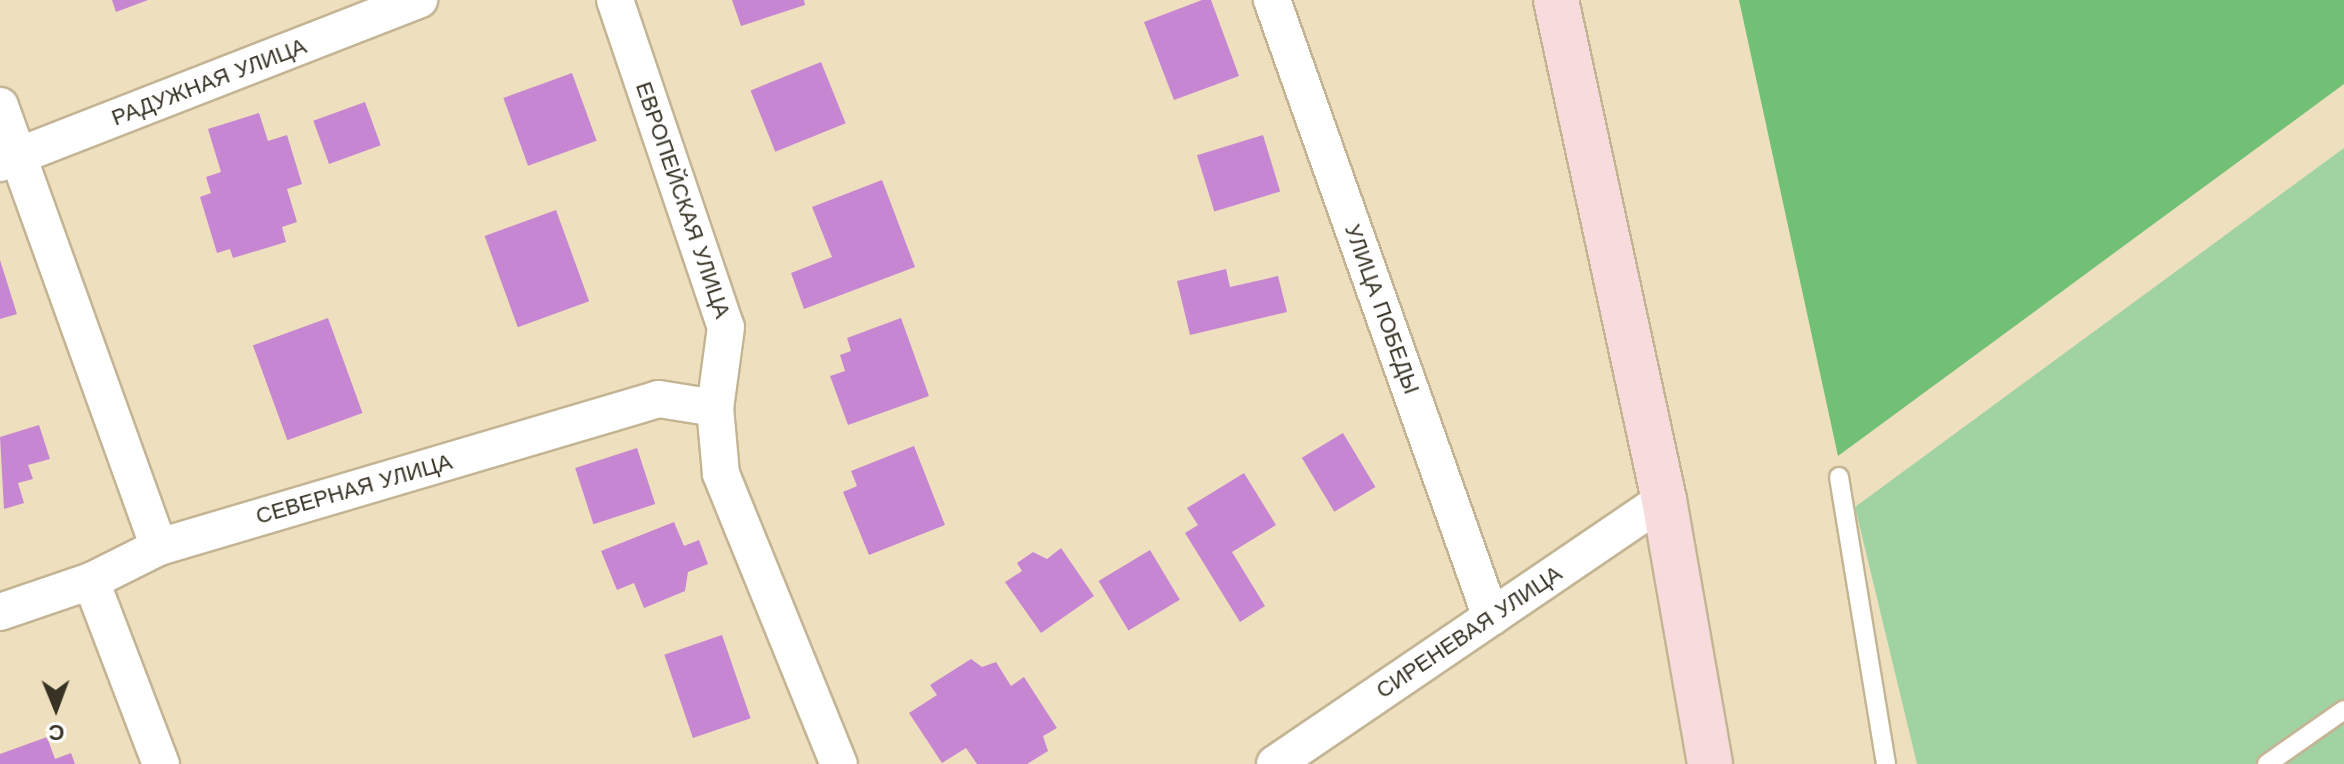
<!DOCTYPE html>
<html>
<head>
<meta charset="utf-8">
<style>
  body { margin:0 }
  #map { position:relative; width:2344px; height:764px; overflow:hidden; background:#eee0be; font-family:"Work Sans",sans-serif }
  div>[style] { position:absolute }
  [style*='--x'] { left:calc(var(--x)*1px); top:calc(var(--y)*1px); width:calc(var(--w)*1px); rotate:calc(var(--a)*1deg) }
  .green>* { inset:0; background:#a1d3a2 }
  .forest>* { inset:0; background:#72bf76 }
  .building>* { inset:0; background:#c786d2; transform-origin:0 0 }
  .roads { filter:drop-shadow(2px 0 #c3b594) drop-shadow(-2px 0 #c3b594) drop-shadow(0 2px #c3b594) drop-shadow(0 -2px #c3b594) }
  .lane>* { height:18px; margin:-9px; padding:0 9px; transform-origin:9px; border-radius:9px; background:#fff }
  .street>* { height:36px; margin:-18px; padding:0 18px; transform-origin:18px; border-radius:18px; background:#fff }
  .primary>* { height:44px; margin:-22px; padding:0 22px; transform-origin:22px; border-radius:22px; background:#f8dcdd }
  span { translate:-50% -50%; white-space:nowrap; text-align:center; line-height:1.15; -webkit-text-stroke:6px #fff; paint-order:stroke }
  .street-label { font-size:22px; color:#373224 }
  .north { position:absolute; left:16px; top:668px; width:80px; height:80px; -webkit-text-stroke:6px #fff; paint-order:stroke; rotate:179deg; font-size:22px; font-weight:700; line-height:32px; text-align:center; color:#373224 }
  .north::after { content:''; display:block; margin:auto; width:28px; height:36px; background:#373224; clip-path:polygon(50% 0,100% 100%,50% 72%,0 100%) }
</style>
</head>
<body>
<div id="map">
  <div class="green">
    <i style="clip-path:polygon(2344px 148px,2344px 764px,1917px 764px,1855px 507px)"></i>
  </div>
  <div class="forest">
    <i style="clip-path:polygon(1739px 0,2344px 0,2344px 84px,1838px 456px)"></i>
  </div>
  <div class="building">
    <i style="clip-path:polygon(112px 0,148px 0,116px 12px)"></i>
    <i style="clip-path:polygon(732px 0,804px 0,805px 5px,741px 26px)"></i>
    <i style="clip-path:polygon(1202px 0,1211px 0,1239px 76px,1174px 100px,1144px 22px)"></i>
    <i style="left:821px;top:62px;width:66px;height:76px;rotate:68deg"></i>
    <i style="left:572px;top:73px;width:72px;height:73px;rotate:70deg"></i>
    <i style="left:365px;top:102px;width:46px;height:55px;rotate:70deg"></i>
    <i style="clip-path:polygon(259px 113px,268px 141px,287px 135px,302px 184px,287px 189px,297px 222px,282px 227px,286px 242px,233px 258px,230px 249px,217px 253px,200px 197px,211px 193px,206px 177px,221px 172px,208px 129px)"></i>
    <i style="left:1263px;top:135px;width:59px;height:69px;rotate:73deg"></i>
    <i style="clip-path:polygon(882px 180px,915px 267px,804px 309px,791px 273px,832px 257px,812px 207px)"></i>
    <i style="left:556px;top:210px;width:97px;height:76px;rotate:70deg"></i>
    <i style="clip-path:polygon(0 260px,17px 314px,0 319px)"></i>
    <i style="clip-path:polygon(1226px 269px,1230px 287px,1278px 276px,1287px 312px,1190px 335px,1177px 281px)"></i>
    <i style="left:328px;top:318px;width:101px;height:80px;rotate:70deg"></i>
    <i style="clip-path:polygon(901px 318px,929px 396px,848px 425px,830px 376px,845px 371px,840px 355px,851px 351px,847px 338px)"></i>
    <i style="clip-path:polygon(39px 425px,50px 459px,28px 465px,33px 479px,18px 483px,24px 503px,4px 509px,0 437px)"></i>
    <i style="left:1343px;top:433px;width:63px;height:48px;rotate:59deg"></i>
    <i style="clip-path:polygon(914px 446px,945px 525px,869px 555px,843px 492px,857px 486px,851px 471px)"></i>
    <i style="left:637px;top:448px;width:59px;height:65px;rotate:72deg"></i>
    <i style="clip-path:polygon(1244px 473px,1276px 525px,1232px 552px,1265px 606px,1240px 622px,1185px 533px,1198px 525px,1187px 508px)"></i>
    <i style="clip-path:polygon(674px 522px,684px 546px,699px 540px,708px 564px,688px 572px,685px 591px,644px 608px,634px 583px,617px 590px,601px 551px)"></i>
    <i style="clip-path:polygon(1061px 548px,1094px 596px,1041px 633px,1005px 582px,1022px 571px,1017px 563px,1033px 552px,1047px 559px)"></i>
    <i style="left:1150px;top:550px;width:58px;height:60px;rotate:59deg"></i>
    <i style="left:722px;top:635px;width:88px;height:61px;rotate:71deg"></i>
    <i style="clip-path:polygon(971px 659px,982px 667px,996px 662px,1011px 686px,1024px 677px,1057px 728px,1043px 736px,1048px 751px,1027px 764px,977px 764px,966px 748px,942px 763px,909px 713px,937px 695px,930px 685px)"></i>
    <i style="clip-path:polygon(47px 737px,55px 759px,71px 753px,75px 764px,0 764px,0 754px)"></i>
  </div>
  <div class="roads">
    <div class="lane">
      <i style="--x:1839;--y:477;--w:291;--a:80.7"></i>
      <i style="--x:2267;--y:764;--w:94;--a:-35"></i>
    </div>
    <div class="street">
      <i style="--x:615;--y:0;--w:345;--a:71.3"></i>
      <i style="--x:726;--y:327;--w:82;--a:97.7"></i>
      <i style="--x:715;--y:408;--w:66;--a:84.8"></i>
      <i style="--x:721;--y:474;--w:313;--a:67.9"></i>
      <i style="--x:1272;--y:0;--w:655;--a:70.46"></i>
      <i style="--x:0;--y:106;--w:469;--a:70.2"></i>
      <i style="--x:0;--y:163;--w:450;--a:-21.3"></i>
      <i style="--x:91;--y:581;--w:196;--a:69.1"></i>
      <i style="--x:0;--y:612;--w:96;--a:-18.8"></i>
      <i style="--x:91;--y:581;--w:76;--a:-26.6"></i>
      <i style="--x:159;--y:547;--w:521;--a:-16.49"></i>
      <i style="--x:659;--y:399;--w:57;--a:9.1"></i>
      <i style="--x:1275;--y:764;--w:470;--a:-34.2"></i>
    </div>
    <div class="primary">
      <i style="--x:1556;--y:0;--w:512;--a:77.81"></i>
      <i style="--x:1664;--y:500;--w:268;--a:80.1"></i>
    </div>
  </div>
  <div class="street-label">
    <span style="left:209px;top:82px;rotate:-21deg">РАДУЖНАЯ УЛИЦА</span>
    <span style="left:683px;top:200px;rotate:71deg">ЕВРОПЕЙСКАЯ УЛИЦА</span>
    <span style="left:1382px;top:309px;rotate:70deg">УЛИЦА ПОБЕДЫ</span>
    <span style="left:354px;top:489px;rotate:-16deg">СЕВЕРНАЯ УЛИЦА</span>
    <span style="left:1469px;top:632px;rotate:-34deg">СИРЕНЕВАЯ УЛИЦА</span>
  </div>
  <div class="north">С</div>
</div>
</body>
</html>
